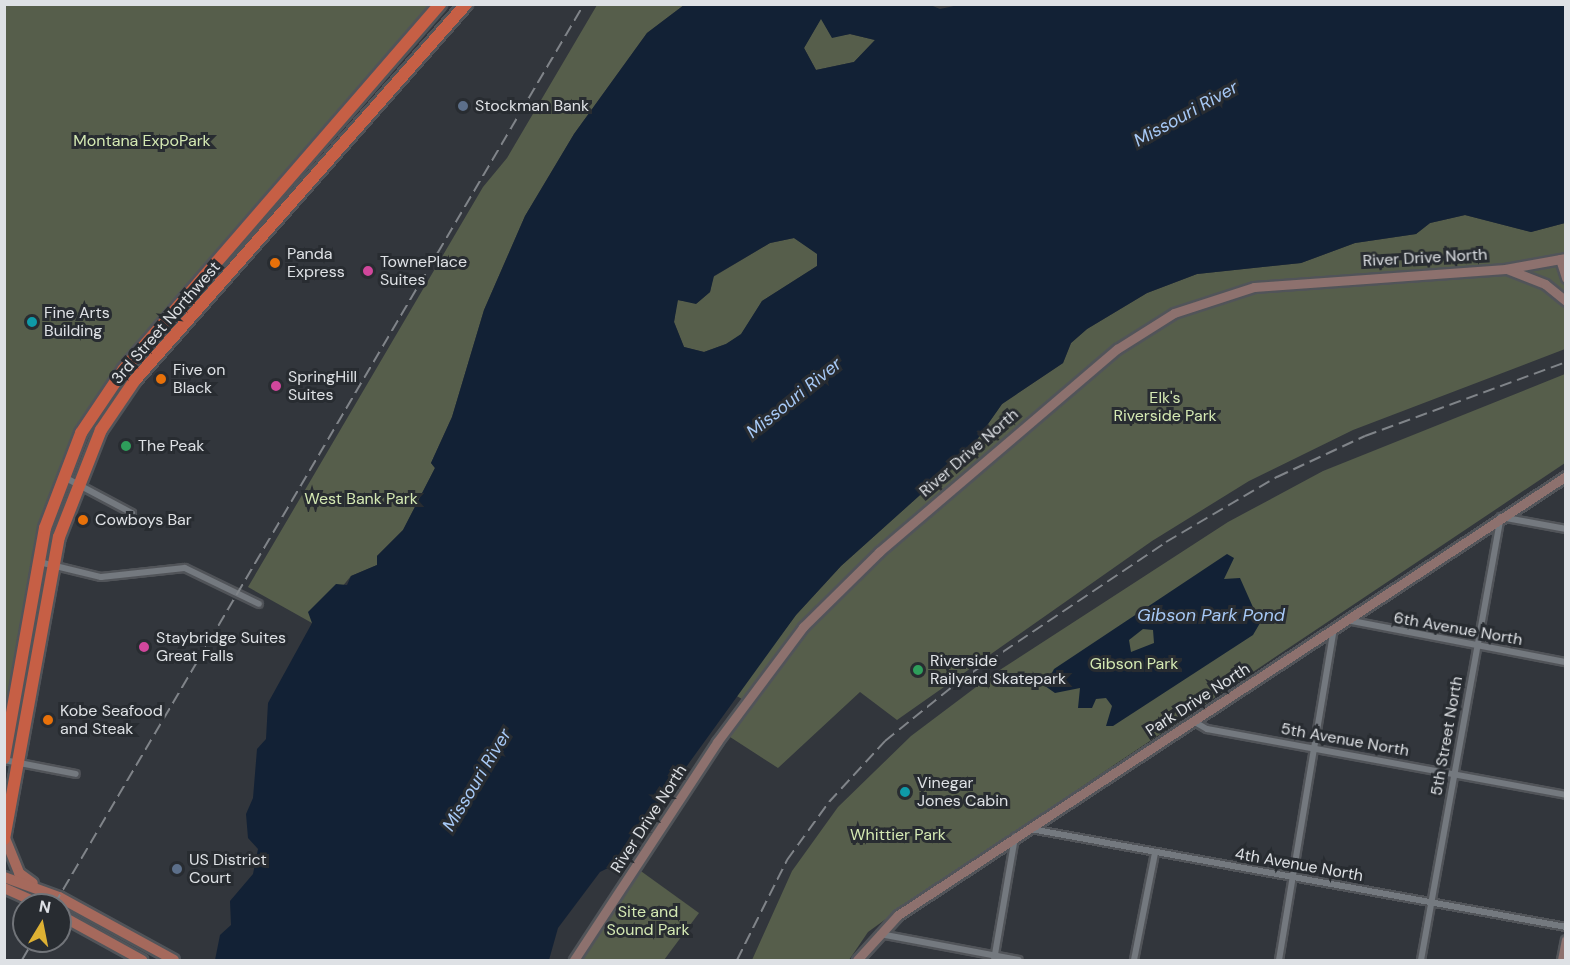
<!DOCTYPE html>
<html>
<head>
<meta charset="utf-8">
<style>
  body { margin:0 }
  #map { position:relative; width:1570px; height:965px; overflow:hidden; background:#32363c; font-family:"DM Sans",sans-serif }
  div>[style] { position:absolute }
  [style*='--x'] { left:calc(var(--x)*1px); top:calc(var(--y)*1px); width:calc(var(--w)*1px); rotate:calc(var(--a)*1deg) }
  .green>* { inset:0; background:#565e4b }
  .water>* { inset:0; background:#122135 }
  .roads { filter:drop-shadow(2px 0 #515459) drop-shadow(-2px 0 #515459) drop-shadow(0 2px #515459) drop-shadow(0 -2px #515459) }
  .street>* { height:6px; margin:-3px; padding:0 3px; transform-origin:3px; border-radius:3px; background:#74797f }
  .secondary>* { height:9px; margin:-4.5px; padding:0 4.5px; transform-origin:4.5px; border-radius:4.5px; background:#8d716e }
  .primary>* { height:10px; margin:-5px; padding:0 5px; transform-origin:5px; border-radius:5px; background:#a5695c }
  .highway>* { height:12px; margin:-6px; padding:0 6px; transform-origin:6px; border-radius:6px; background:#c65f45 }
  .rail>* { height:2px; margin-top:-1px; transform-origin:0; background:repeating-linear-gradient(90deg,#808489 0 12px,transparent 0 18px) }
  .dots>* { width:16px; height:16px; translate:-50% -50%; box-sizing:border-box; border:3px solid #282c31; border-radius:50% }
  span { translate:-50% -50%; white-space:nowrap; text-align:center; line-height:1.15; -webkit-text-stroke:6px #282c31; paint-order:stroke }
  .poi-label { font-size:16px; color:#dee1e5 }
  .left { translate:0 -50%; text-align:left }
  .park-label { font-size:16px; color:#d4e9b3 }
  .street-label { font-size:16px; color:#dee1e5 }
  .water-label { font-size:18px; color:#a7c9f6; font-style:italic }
  .frame { position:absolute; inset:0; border:6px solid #dee1e5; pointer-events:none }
  .north { position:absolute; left:12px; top:893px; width:60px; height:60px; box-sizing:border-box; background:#282c31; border:2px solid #717479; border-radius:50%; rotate:10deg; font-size:16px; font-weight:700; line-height:24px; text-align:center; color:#dee1e5 }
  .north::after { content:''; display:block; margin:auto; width:21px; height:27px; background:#deb133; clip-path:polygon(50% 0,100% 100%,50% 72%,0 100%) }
</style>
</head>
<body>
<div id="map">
  <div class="green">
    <i style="clip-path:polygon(4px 5px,440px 5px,124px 369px,62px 475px,4px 730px)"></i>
    <i style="clip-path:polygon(597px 5px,684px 5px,647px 33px,574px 134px,525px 216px,484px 310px,452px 417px,431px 463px,435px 468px,403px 530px,377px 556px,377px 565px,351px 576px,312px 623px,248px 587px,483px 187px,507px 158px)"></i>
    <i style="clip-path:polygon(821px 18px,832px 37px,850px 34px,875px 40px,854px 62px,816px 70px,804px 48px)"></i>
    <i style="clip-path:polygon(1465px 215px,1531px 232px,1565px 223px,1565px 349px,1353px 430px,1249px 481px,1152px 541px,897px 720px,860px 692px,778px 768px,727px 735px,749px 703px,735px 695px,796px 615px,841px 566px,969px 451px,1002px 404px,1063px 363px,1071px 343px,1087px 329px,1147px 293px,1197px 274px,1301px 263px,1355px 243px,1416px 234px,1430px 223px)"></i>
    <i style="clip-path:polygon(794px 238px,818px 254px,817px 266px,762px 301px,741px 335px,726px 344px,704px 352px,684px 347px,674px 322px,677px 300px,697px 303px,710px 292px,713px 277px,770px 243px)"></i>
    <i style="clip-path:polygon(1565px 374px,1565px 463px,908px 903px,868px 932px,849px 960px,752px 960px,792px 871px,838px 807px,911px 736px,992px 675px,1228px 522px,1323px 471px)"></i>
    <i style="clip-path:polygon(638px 869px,699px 913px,664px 960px,580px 960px)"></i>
  </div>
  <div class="water">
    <i style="clip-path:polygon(evenodd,928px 4px,940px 9px,963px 4px,1565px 5px,1565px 223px,1531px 232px,1465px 215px,1430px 223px,1416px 234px,1355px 243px,1301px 263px,1197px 274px,1147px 293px,1087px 329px,1071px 343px,1063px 363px,1002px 404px,969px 451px,841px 566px,796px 615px,616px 864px,600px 872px,558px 928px,549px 960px,215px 960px,220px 935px,231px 925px,230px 901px,253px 874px,258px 849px,248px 838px,246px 814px,253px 798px,257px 749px,266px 739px,268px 703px,312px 623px,308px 612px,336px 584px,347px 585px,351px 576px,377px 565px,377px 556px,403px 530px,435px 468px,431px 463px,452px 417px,484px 310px,525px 216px,574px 134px,647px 33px,684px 5px,928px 4px,821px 19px,832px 38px,850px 34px,875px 40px,854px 62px,816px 70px,804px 48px,821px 19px,928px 4px,794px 238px,817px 254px,817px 266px,762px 301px,741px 334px,726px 344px,704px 352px,684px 347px,674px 322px,678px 300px,696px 304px,710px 292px,714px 276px,770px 243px,794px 238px)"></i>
    <i style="clip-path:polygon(evenodd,1227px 554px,1234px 558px,1224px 579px,1240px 578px,1260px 623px,1253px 635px,1113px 726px,1106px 726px,1112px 706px,1106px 698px,1096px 699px,1092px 708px,1078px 708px,1080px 688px,1055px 693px,1045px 686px,1054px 669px,1227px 554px,1143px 629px,1153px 630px,1154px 643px,1131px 652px,1129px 640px,1143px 629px)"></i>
  </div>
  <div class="roads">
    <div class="street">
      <i style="--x:64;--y:477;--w:77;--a:27.9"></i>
      <i style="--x:39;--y:562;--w:64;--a:13.6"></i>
      <i style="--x:101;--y:577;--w:84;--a:-6.1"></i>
      <i style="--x:185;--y:568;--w:82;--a:25.9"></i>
      <i style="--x:1347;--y:620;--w:223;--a:10.9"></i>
      <i style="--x:1193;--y:721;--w:16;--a:30"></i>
      <i style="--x:1207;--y:729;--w:365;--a:10.4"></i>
      <i style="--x:4;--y:760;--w:73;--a:11"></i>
      <i style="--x:1031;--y:829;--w:544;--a:10.38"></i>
      <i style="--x:880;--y:934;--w:141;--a:10.6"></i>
      <i style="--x:994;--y:960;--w:125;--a:-80.3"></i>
      <i style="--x:1134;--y:960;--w:109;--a:-78.9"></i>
      <i style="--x:1279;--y:960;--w:336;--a:-80.6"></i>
      <i style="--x:1421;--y:960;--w:450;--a:-79.8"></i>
      <i style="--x:1501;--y:517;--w:66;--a:10.5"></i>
    </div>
    <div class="secondary">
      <i style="--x:1560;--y:259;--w:20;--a:72"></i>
      <i style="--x:1507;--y:269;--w:41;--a:21.5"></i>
      <i style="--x:1545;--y:284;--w:27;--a:39"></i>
      <i style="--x:574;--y:960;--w:261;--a:-56.7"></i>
      <i style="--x:717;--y:742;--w:144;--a:-53.2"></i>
      <i style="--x:803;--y:627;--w:107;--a:-44.6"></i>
      <i style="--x:879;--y:552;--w:313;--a:-40.5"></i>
      <i style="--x:1117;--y:349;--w:67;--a:-32.3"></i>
      <i style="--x:1174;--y:313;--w:84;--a:-18"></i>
      <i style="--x:1254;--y:287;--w:252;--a:-4.1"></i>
      <i style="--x:1505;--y:269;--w:62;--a:-10.2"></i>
      <i style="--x:857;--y:960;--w:61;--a:-47.7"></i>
      <i style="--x:898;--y:915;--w:799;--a:-33.31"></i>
      <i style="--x:1562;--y:960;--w:20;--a:-79"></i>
    </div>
    <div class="primary">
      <i style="--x:5;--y:838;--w:38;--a:68"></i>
      <i style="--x:19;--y:873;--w:17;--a:36"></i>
      <i style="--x:4;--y:877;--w:59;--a:20"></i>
      <i style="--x:59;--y:897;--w:131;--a:28.7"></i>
      <i style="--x:4;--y:888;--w:42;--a:24.1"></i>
      <i style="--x:60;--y:915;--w:94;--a:28.8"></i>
    </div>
    <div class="highway">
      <i style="--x:4;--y:758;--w:234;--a:-79.9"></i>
      <i style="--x:45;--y:528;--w:102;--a:-69.2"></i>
      <i style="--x:81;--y:433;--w:77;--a:-56.1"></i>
      <i style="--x:124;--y:369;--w:483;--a:-49.1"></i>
      <i style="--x:4;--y:839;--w:307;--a:-79.7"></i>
      <i style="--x:59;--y:537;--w:115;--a:-68.6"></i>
      <i style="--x:101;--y:430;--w:60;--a:-55.8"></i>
      <i style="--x:135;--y:380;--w:501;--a:-48.64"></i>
    </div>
  </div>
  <div class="rail">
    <i style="--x:54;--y:905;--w:1045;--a:-59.53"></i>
    <i style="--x:22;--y:960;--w:22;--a:-60"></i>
    <i style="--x:737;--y:960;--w:112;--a:-63.4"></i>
    <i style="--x:787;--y:860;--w:72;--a:-54.1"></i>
    <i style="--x:829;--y:802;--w:83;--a:-47.4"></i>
    <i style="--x:885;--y:741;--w:94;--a:-38.9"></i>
    <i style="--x:958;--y:682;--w:251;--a:-33.9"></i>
    <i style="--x:1166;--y:542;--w:129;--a:-30.4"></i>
    <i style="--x:1277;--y:477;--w:97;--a:-25"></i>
    <i style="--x:1365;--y:436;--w:214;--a:-20.2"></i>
  </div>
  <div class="dots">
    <i style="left:463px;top:106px;background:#5c6f8a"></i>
    <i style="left:275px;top:263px;background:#e8710a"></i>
    <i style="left:368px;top:271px;background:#d1479c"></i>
    <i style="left:32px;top:322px;background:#0f9aa8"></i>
    <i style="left:161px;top:379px;background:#e8710a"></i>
    <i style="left:276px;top:386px;background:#d1479c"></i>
    <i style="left:126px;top:446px;background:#2e9e5b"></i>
    <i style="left:83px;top:520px;background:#e8710a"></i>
    <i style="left:144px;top:647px;background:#d1479c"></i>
    <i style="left:918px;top:670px;background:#2e9e5b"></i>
    <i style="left:48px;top:720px;background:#e8710a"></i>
    <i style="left:905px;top:792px;background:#0f9aa8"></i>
    <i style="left:177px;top:869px;background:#5c6f8a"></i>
  </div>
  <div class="poi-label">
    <span class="left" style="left:475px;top:106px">Stockman Bank</span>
    <span class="left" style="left:287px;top:263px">Panda<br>Express</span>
    <span class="left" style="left:380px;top:271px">TownePlace<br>Suites</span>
    <span class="left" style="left:44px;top:322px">Fine Arts<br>Building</span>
    <span class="left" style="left:173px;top:379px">Five on<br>Black</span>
    <span class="left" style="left:288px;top:386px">SpringHill<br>Suites</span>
    <span class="left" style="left:138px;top:446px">The Peak</span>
    <span class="left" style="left:95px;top:520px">Cowboys Bar</span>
    <span class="left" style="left:156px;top:647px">Staybridge Suites<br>Great Falls</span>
    <span class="left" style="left:930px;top:670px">Riverside<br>Railyard Skatepark</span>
    <span class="left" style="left:60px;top:720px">Kobe Seafood<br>and Steak</span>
    <span class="left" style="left:917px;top:792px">Vinegar<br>Jones Cabin</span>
    <span class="left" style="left:189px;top:869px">US District<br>Court</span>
  </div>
  <div class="park-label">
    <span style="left:142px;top:141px">Montana ExpoPark</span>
    <span style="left:1165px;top:407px">Elk's<br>Riverside Park</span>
    <span style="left:361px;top:499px">West Bank Park</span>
    <span style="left:1134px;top:664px">Gibson Park</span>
    <span style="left:898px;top:835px">Whittier Park</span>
    <span style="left:648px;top:921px">Site and<br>Sound Park</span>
  </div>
  <div class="street-label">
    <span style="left:1425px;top:258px;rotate:-3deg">River Drive North</span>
    <span style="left:166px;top:323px;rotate:-49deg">3rd Street Northwest</span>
    <span style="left:969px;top:453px;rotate:-41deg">River Drive North</span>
    <span style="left:1458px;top:629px;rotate:10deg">6th Avenue North</span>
    <span style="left:1198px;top:700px;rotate:-33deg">Park Drive North</span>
    <span style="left:1447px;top:736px;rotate:-80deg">5th Street North</span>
    <span style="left:1345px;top:740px;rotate:10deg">5th Avenue North</span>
    <span style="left:649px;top:819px;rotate:-57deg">River Drive North</span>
    <span style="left:1299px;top:865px;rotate:10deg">4th Avenue North</span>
  </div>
  <div class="water-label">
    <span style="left:1186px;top:114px;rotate:-29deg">Missouri River</span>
    <span style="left:794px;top:398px;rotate:-39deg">Missouri River</span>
    <span style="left:1211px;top:615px">Gibson Park Pond</span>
    <span style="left:477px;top:780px;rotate:-59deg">Missouri River</span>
  </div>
  <div class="frame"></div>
  <div class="north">N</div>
</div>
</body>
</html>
